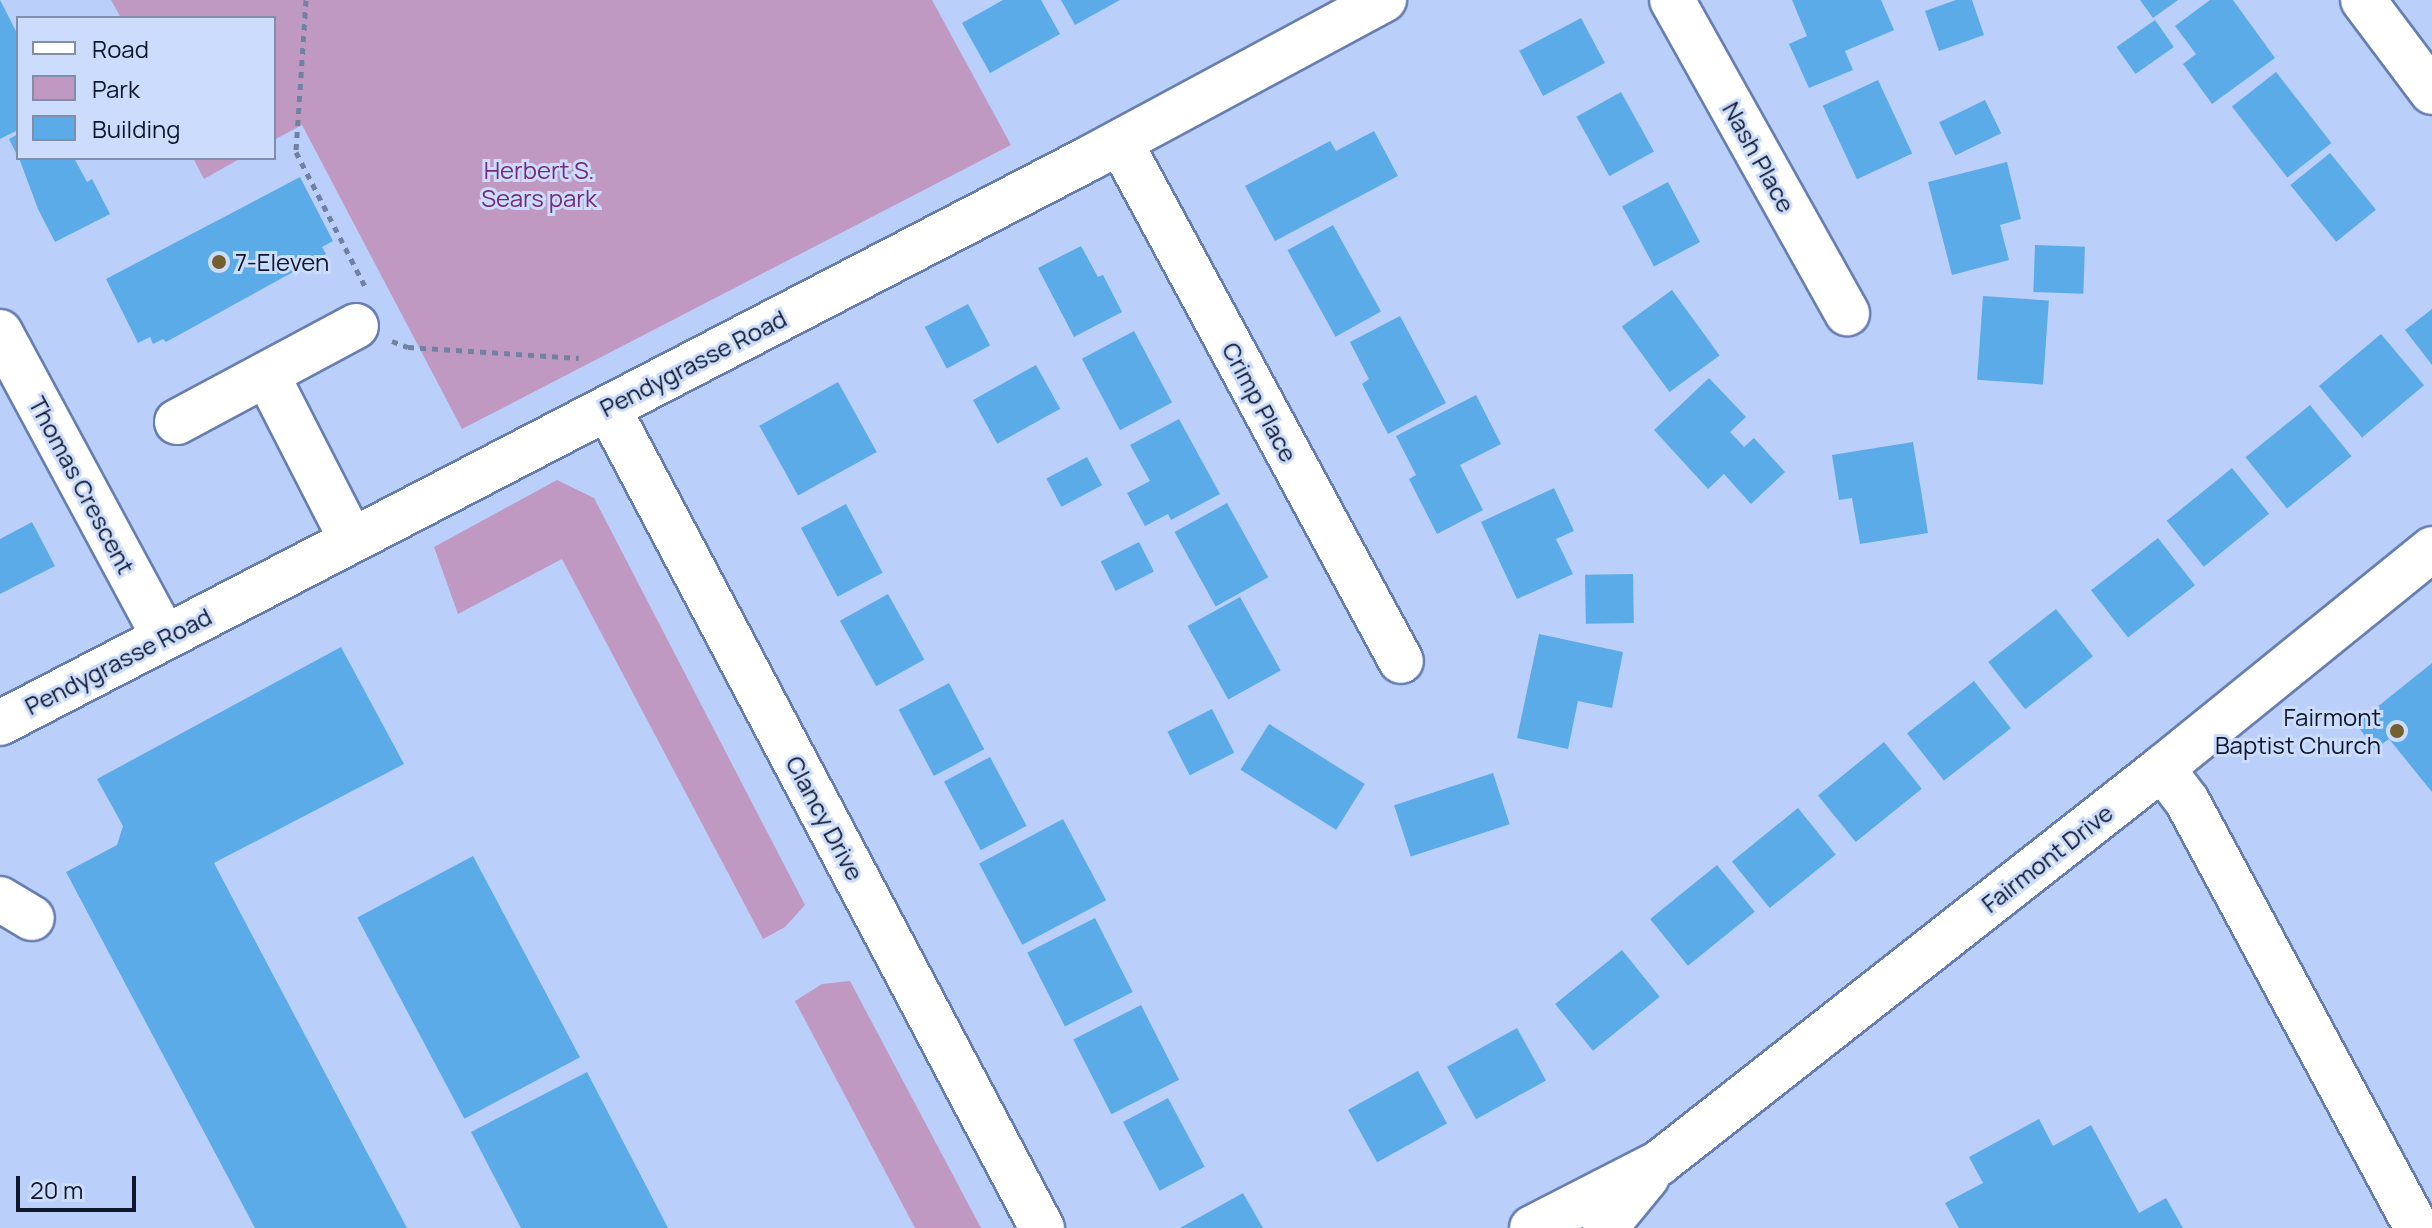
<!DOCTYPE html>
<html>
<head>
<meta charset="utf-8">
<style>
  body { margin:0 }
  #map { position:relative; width:2432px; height:1228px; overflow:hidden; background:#bacffa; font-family:Manrope,sans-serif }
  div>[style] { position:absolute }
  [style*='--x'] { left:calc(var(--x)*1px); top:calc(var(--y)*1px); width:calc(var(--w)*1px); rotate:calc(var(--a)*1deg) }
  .green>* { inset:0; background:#c099c2 }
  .building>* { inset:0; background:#5cabe9; transform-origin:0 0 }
  .path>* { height:5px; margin-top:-2.5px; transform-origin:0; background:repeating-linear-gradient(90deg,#7181a2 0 6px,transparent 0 12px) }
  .roads { filter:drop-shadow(2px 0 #677fb0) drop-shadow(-2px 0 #677fb0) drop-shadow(0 2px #677fb0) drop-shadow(0 -2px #677fb0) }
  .minor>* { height:44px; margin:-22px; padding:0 22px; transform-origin:22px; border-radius:22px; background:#fff }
  .dots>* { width:22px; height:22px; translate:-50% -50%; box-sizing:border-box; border:4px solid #ccdcfd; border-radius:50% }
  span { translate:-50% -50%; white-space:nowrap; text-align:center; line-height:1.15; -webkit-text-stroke:6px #ccdcfd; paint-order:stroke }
  .street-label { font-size:24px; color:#0f182b }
  .park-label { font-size:24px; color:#772b7e }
  .poi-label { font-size:24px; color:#0f182b }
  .left { translate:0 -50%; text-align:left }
  .right { translate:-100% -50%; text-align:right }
  .legend { position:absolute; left:16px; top:16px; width:260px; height:144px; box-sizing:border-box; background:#ccdcfd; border:2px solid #808ea9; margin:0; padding:10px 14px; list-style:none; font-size:24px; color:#0f182b }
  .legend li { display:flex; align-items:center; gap:16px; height:40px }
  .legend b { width:40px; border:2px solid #808ea9 }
  .scale { position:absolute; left:16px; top:1176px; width:120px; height:36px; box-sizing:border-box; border:4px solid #0f182b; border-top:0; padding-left:10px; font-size:24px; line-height:28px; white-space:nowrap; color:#0f182b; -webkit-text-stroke:6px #ccdcfd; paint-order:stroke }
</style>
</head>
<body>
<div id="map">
  <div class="green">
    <i style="clip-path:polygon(111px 0,932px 0,1011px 145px,462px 429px,302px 125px,274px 140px,274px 18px,121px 18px)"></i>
    <i style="clip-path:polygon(193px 158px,241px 158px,204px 179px)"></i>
    <i style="clip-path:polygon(557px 480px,594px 498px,805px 905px,785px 927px,763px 939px,562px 559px,458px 614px,434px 547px)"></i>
    <i style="clip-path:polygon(850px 981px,981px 1228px,915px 1228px,795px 1001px,822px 984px)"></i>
  </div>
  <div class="building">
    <i style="clip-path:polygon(0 0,18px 35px,18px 130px,0 139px)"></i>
    <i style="clip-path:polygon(1003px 0,1041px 0,1060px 34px,990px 73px,962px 23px)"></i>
    <i style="clip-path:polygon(1061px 0,1120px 0,1075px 25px)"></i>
    <i style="clip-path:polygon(1792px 0,1881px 0,1894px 30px,1845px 51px,1853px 70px,1809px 88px,1789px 44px,1807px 36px)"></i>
    <i style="clip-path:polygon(1956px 0,1972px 0,1984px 35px,1939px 51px,1925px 11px)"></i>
    <i style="clip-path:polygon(2140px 0,2178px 0,2153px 18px)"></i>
    <i style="clip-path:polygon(2210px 0,2233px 0,2275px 58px,2212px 104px,2183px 64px,2196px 54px,2175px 26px)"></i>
    <i style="left:1581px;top:18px;width:51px;height:70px;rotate:62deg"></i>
    <i style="left:2155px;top:20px;width:33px;height:47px;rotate:55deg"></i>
    <i style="left:2276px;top:72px;width:90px;height:56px;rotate:52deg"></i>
    <i style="left:1878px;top:80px;width:81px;height:61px;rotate:65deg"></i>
    <i style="left:1621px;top:92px;width:68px;height:51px;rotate:61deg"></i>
    <i style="left:1985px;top:100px;width:37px;height:51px;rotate:64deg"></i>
    <i style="clip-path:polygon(1374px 131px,1398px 176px,1275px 241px,1245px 186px,1330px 141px,1336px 151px)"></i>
    <i style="clip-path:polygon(18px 134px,18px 157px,9px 139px)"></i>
    <i style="left:2330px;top:153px;width:73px;height:51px;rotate:51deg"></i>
    <i style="clip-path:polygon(19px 158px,74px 158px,87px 182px,92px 179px,110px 214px,55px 242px,38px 209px)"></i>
    <i style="clip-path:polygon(2007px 162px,2021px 219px,2000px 225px,2009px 260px,1952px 275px,1928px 182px)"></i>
    <i style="clip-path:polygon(300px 177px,333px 241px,322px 247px,326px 254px,166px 342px,163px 339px,153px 344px,150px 337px,138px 343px,106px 279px)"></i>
    <i style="left:1668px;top:182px;width:68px;height:52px;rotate:62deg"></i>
    <i style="left:1333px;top:225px;width:99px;height:52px;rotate:61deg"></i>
    <i style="left:2035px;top:245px;width:50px;height:47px;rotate:2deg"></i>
    <i style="clip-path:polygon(1081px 246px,1098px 277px,1103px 275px,1122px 312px,1074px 337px,1038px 268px)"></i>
    <i style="left:1672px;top:290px;width:81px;height:62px;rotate:54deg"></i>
    <i style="left:1983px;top:296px;width:66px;height:84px;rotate:4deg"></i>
    <i style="left:968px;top:304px;width:47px;height:49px;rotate:62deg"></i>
    <i style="clip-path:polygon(2432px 309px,2432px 365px,2405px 330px)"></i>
    <i style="clip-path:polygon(1400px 316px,1446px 403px,1388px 434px,1362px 384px,1369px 379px,1350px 342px)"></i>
    <i style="left:1134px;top:331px;width:81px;height:59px;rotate:62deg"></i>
    <i style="left:2381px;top:334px;width:67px;height:81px;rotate:50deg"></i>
    <i style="left:1036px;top:365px;width:50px;height:72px;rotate:61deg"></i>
    <i style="clip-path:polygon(1709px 378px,1746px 417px,1730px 432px,1744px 447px,1754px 438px,1785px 472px,1751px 504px,1724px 474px,1708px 489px,1654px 430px)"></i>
    <i style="left:838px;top:382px;width:80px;height:90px;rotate:61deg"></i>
    <i style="clip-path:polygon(1476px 395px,1501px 444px,1460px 465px,1483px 510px,1437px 534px,1409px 479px,1416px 475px,1396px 436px)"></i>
    <i style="left:2310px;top:405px;width:66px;height:83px;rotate:51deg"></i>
    <i style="clip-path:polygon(1179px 419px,1220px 494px,1171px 520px,1168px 514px,1145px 526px,1127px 493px,1150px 481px,1130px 445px)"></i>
    <i style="clip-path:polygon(1913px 442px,1928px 533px,1860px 544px,1852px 498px,1839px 500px,1832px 455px)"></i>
    <i style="left:1087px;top:457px;width:32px;height:46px;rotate:62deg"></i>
    <i style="left:2232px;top:468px;width:59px;height:84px;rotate:51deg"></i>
    <i style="clip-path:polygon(1554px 488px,1574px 531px,1556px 539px,1573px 574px,1517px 599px,1481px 522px)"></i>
    <i style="left:1227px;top:503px;width:85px;height:60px;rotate:61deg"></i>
    <i style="left:846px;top:504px;width:78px;height:51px;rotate:62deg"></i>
    <i style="clip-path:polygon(32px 522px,55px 566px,0 594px,0 539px)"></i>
    <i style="left:2158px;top:538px;width:60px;height:85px;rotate:52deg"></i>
    <i style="left:1139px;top:542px;width:33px;height:43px;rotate:63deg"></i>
    <i style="left:1633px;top:574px;width:49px;height:48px;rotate:89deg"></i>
    <i style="left:888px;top:594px;width:75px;height:55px;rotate:61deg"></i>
    <i style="left:1240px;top:597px;width:84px;height:60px;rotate:61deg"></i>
    <i style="left:2056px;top:609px;width:60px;height:86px;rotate:52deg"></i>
    <i style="clip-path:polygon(1539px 634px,1623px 652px,1612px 708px,1578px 701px,1568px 749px,1517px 738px)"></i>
    <i style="clip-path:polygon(341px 647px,404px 764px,214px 863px,407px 1228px,255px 1228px,66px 872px,117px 845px,123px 826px,97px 779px)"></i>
    <i style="clip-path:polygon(2432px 663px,2432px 792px,2389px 739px,2375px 749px,2356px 724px)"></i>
    <i style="left:1974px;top:681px;width:60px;height:85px;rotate:52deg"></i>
    <i style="left:949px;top:683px;width:75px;height:57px;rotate:62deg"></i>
    <i style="left:1212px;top:709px;width:49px;height:50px;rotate:63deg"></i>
    <i style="left:1269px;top:724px;width:113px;height:54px;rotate:32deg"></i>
    <i style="left:1884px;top:742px;width:60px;height:85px;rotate:51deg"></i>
    <i style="left:990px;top:757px;width:78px;height:52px;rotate:62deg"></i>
    <i style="left:1493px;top:773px;width:54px;height:104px;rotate:72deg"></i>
    <i style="left:1798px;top:808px;width:60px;height:85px;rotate:51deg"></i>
    <i style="left:1063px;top:819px;width:92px;height:95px;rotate:62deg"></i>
    <i style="left:473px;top:856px;width:228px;height:131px;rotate:62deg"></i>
    <i style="left:1717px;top:865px;width:60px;height:86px;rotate:51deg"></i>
    <i style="left:1095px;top:918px;width:83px;height:76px;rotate:63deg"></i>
    <i style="left:1622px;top:950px;width:60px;height:86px;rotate:51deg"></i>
    <i style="left:1141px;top:1005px;width:84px;height:76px;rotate:63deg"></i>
    <i style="left:1517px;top:1028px;width:60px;height:80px;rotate:61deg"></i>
    <i style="left:1418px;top:1071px;width:60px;height:80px;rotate:61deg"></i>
    <i style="clip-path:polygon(587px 1072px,668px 1228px,521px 1228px,471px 1132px)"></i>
    <i style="left:1168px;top:1098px;width:78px;height:51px;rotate:62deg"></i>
    <i style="clip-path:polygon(2039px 1119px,2053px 1146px,2091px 1125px,2139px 1213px,2166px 1198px,2183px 1228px,1959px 1228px,1945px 1203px,1983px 1183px,1969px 1157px)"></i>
    <i style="clip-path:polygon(1243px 1193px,1263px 1228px,1180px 1228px)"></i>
  </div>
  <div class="path">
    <i style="--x:306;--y:0;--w:152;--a:93.8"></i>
    <i style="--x:296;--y:152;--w:151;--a:62.8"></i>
    <i style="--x:392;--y:341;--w:17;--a:21"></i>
    <i style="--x:408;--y:347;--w:171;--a:3.7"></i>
  </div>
  <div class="roads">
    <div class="minor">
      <i style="--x:1672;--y:0;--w:359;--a:60.8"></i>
      <i style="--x:2363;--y:0;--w:115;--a:53.1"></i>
      <i style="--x:1120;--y:142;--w:590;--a:61.57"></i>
      <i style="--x:0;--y:332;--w:346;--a:61.7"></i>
      <i style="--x:267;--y:375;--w:184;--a:62.9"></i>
      <i style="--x:608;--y:408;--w:928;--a:62.11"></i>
      <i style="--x:177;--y:422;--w:203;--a:-28.2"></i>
      <i style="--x:0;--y:723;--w:1228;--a:-27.4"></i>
      <i style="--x:1090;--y:158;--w:334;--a:-28.3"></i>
      <i style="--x:2162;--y:768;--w:41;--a:52.9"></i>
      <i style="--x:2187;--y:801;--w:485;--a:61.7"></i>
      <i style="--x:0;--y:899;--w:37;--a:31"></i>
      <i style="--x:1532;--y:1228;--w:143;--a:-27.1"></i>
      <i style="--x:1659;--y:1163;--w:640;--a:-38.14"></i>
      <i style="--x:2162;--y:768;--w:348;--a:-39"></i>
      <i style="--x:1605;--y:1228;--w:66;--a:-50.5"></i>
    </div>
  </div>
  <div class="dots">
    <i style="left:219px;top:262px;background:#765f2f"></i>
    <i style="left:2397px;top:731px;background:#765f2f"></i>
  </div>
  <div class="street-label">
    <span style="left:1759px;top:157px;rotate:61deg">Nash Place</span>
    <span style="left:693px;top:363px;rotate:-27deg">Pendygrasse Road</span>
    <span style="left:1260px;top:402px;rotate:62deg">Crimp Place</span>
    <span style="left:82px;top:485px;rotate:62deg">Thomas Crescent</span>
    <span style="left:118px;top:661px;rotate:-27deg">Pendygrasse Road</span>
    <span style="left:825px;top:818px;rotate:62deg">Clancy Drive</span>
    <span style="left:2047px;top:858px;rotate:-38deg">Fairmont Drive</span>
  </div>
  <div class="park-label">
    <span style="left:539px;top:184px">Herbert S.<br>Sears park</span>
  </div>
  <div class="poi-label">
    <span class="left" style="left:235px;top:262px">7-Eleven</span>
    <span class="right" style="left:2381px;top:731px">Fairmont<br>Baptist Church</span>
  </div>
  <ul class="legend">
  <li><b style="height:10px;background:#fff"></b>Road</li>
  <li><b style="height:22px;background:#c099c2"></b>Park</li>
  <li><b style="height:22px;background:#5cabe9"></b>Building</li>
  </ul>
  <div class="scale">20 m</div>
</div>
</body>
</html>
